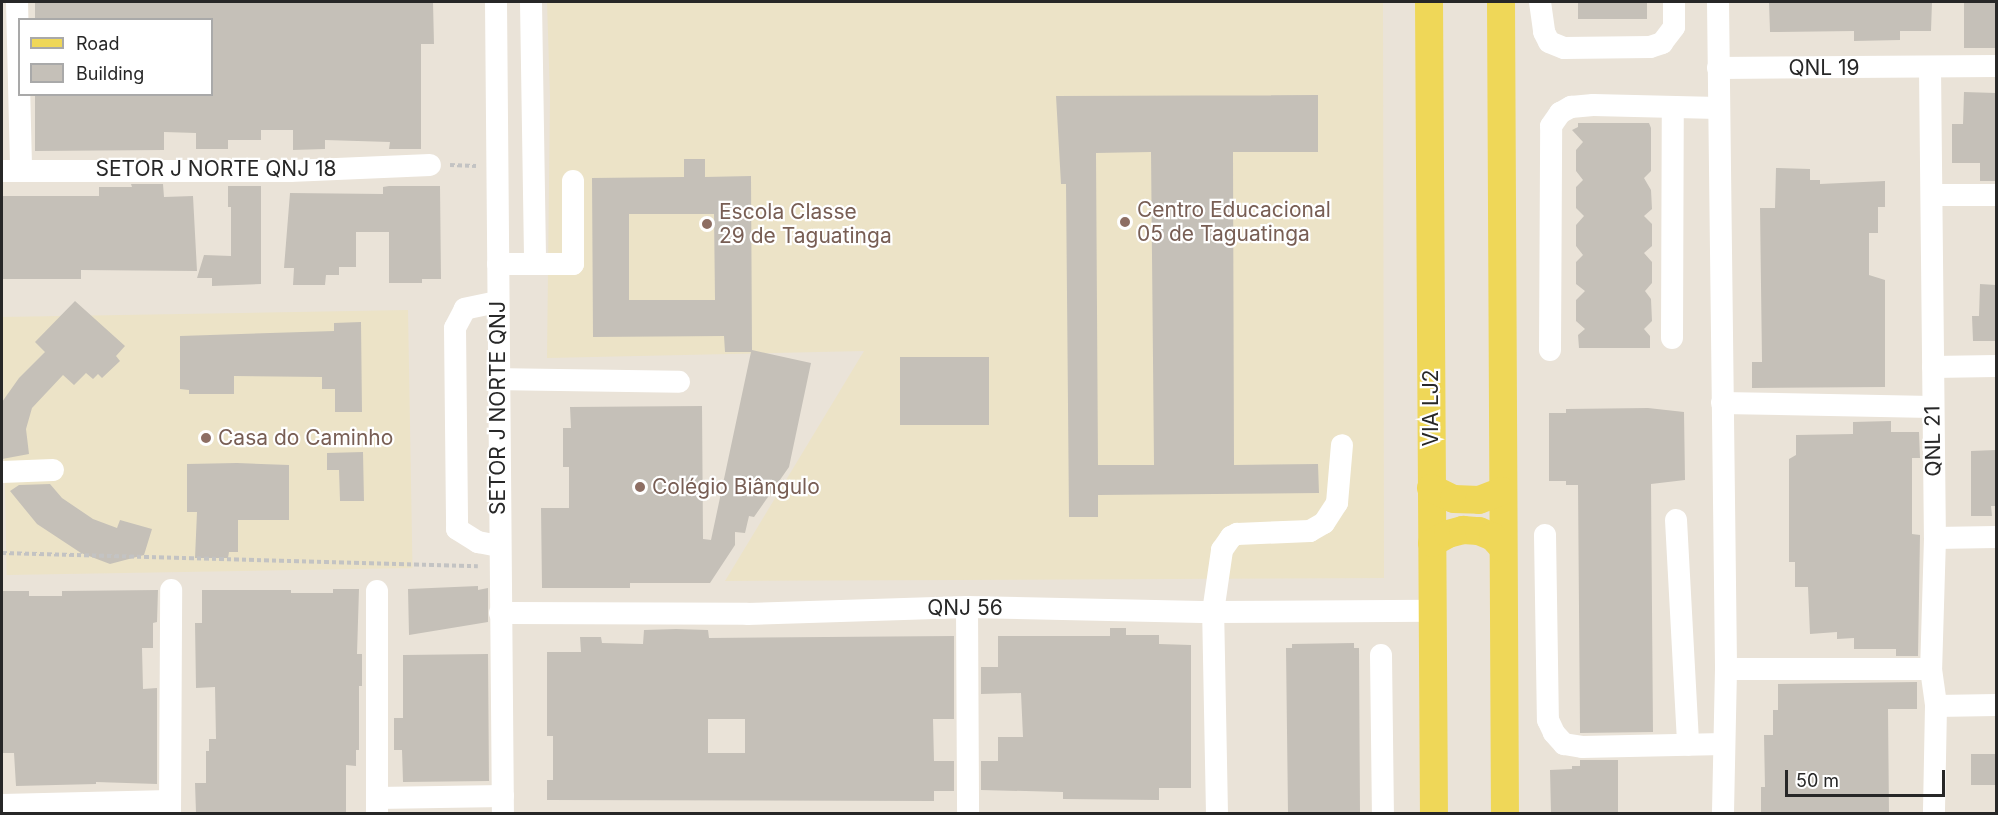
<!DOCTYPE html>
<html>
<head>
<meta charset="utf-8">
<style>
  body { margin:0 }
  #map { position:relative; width:1998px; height:815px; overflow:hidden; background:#eae3d8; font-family:Inter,sans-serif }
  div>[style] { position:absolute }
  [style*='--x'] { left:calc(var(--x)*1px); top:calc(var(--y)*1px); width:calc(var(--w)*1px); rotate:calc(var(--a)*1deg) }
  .education>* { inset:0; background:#ece3c7; transform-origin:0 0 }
  .building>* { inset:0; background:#c5c0b8; transform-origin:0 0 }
  .path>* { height:4px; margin-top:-2px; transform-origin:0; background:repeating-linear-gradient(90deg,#c3c3c3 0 4.5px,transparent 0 7.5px) }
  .minor>* { height:22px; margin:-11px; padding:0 11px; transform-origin:11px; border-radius:11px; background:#fff }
  .major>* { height:28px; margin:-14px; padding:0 14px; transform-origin:14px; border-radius:14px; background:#efd758 }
  .dots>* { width:16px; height:16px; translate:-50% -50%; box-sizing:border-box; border:3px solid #fff; border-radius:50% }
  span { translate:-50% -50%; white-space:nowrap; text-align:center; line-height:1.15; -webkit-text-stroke:4.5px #fff; paint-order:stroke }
  .street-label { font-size:21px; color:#272727 }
  .education-label { font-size:21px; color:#785e54 }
  .left { translate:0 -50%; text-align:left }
  .frame { position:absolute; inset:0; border:3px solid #272727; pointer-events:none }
  .legend { position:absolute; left:18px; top:18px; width:195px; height:78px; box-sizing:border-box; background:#fff; border:2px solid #a9a9a9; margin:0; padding:8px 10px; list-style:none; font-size:18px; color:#272727 }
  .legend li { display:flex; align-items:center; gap:12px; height:30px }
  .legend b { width:30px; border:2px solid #a9a9a9 }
  .scale { position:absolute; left:1785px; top:770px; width:160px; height:27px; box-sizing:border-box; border:3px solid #272727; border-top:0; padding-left:8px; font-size:18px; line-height:21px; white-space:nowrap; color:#272727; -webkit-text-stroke:4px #fff; paint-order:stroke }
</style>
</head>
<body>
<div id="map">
  <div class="education">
    <i style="clip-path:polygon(547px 2px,1383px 2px,1384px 578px,725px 581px,864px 351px,547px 358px,550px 97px)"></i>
    <i style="left:408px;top:310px;width:258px;height:406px;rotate:89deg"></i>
  </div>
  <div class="building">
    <i style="clip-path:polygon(35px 2px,433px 2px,434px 44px,421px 44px,421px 149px,389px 149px,390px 142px,325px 140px,325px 149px,293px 150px,293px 130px,261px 130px,261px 140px,228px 140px,228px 149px,196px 149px,196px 133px,164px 132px,164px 150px,35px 151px,35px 94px,212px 94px,212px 20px,35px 20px)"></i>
    <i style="left:1578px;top:2px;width:69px;height:17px"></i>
    <i style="clip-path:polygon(1769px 2px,1932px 2px,1931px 31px,1900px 31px,1900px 40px,1854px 41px,1854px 31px,1770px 32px)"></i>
    <i style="left:1964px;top:2px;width:32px;height:46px"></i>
    <i style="clip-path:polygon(1964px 92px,1996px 93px,1996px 181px,1980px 181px,1980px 163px,1952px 163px,1952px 124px,1963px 124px)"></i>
    <i style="clip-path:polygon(evenodd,1318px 95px,1318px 152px,1233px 152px,1234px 465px,1318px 464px,1319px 493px,1098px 495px,1098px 517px,1069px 517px,1066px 184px,1061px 184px,1056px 96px,1318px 95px,1151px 152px,1154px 465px,1098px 465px,1096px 153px,1151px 152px)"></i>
    <i style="clip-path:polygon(1578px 123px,1649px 123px,1651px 128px,1651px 171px,1644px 178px,1651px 190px,1652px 209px,1644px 216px,1652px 224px,1652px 246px,1644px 253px,1652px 262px,1652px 283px,1645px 291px,1651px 299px,1652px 321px,1644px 329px,1650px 336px,1650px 348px,1579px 348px,1578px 335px,1585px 329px,1576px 321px,1576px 300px,1585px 291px,1576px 284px,1576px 262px,1583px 255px,1576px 246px,1576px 225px,1584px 216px,1576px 208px,1576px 187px,1583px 180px,1576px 171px,1576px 150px,1583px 142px,1572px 130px,1578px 127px)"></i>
    <i style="clip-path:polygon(evenodd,684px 159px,705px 159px,705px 177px,751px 176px,752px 350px,811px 363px,789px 467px,754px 517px,749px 516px,745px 533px,735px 532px,735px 545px,710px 583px,630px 583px,630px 588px,542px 588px,541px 508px,569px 508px,569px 467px,563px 467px,563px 428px,571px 428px,570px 407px,702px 406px,703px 539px,711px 540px,751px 352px,725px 352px,724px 336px,593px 337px,592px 178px,684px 177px,684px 159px,629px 214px,714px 214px,715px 300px,629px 300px,629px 214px)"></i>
    <i style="clip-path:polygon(1776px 168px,1810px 169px,1810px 180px,1820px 180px,1820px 184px,1885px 181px,1885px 207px,1878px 207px,1878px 233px,1869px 233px,1869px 275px,1885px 280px,1885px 387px,1752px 388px,1752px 362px,1762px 362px,1760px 208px,1775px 208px)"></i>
    <i style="clip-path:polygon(131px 184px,163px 184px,164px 197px,193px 196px,197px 271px,81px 270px,81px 279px,3px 279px,3px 196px,99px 196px,99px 187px,132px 187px)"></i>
    <i style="clip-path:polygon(228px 186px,261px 186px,261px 284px,212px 286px,212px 278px,197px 278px,204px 255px,231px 256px,231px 207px,228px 207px)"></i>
    <i style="clip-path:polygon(389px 186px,440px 186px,441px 279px,422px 279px,422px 283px,389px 283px,389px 232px,356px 232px,356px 267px,339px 267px,339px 275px,326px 275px,325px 285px,293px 285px,294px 268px,284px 268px,290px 193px,383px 194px,383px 187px)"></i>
    <i style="clip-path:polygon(1980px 284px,1996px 285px,1996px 341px,1973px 341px,1972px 316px,1979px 316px)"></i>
    <i style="clip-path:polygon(75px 301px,125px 346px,116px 356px,120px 361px,102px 378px,98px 374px,93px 379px,86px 373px,74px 385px,63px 375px,32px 408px,26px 429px,29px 454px,2px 459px,2px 402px,19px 378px,45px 352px,35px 342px)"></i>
    <i style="clip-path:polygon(361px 322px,362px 412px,335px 412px,335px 389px,322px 389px,322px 377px,234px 376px,234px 394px,189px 394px,189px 390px,180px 389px,180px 336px,334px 331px,334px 323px)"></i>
    <i style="left:989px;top:357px;width:68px;height:89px;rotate:90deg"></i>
    <i style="clip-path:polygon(1648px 408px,1684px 412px,1685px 480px,1651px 484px,1653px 732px,1580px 733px,1578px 485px,1566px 485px,1566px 481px,1549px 481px,1549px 413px,1566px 413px,1566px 409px)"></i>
    <i style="clip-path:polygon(1891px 421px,1891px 432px,1919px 432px,1920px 458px,1912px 458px,1912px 534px,1920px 535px,1918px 656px,1896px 656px,1896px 649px,1854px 649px,1854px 638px,1837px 639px,1837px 632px,1810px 634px,1808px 587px,1795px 587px,1795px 562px,1789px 562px,1789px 459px,1796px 455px,1796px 435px,1853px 434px,1853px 422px)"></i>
    <i style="clip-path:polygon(1996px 450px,1996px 506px,1991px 506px,1992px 516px,1971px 516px,1971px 451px)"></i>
    <i style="clip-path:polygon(363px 452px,364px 501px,340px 501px,339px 470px,327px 470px,327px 453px)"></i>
    <i style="clip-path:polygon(237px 463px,289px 465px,289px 520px,238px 520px,238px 552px,229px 552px,228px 558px,195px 558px,197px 512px,187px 512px,187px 464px)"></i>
    <i style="clip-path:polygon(50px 484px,62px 498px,93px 519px,117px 528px,120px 520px,152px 529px,144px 555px,110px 564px,81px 553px,37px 524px,10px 491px,19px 485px)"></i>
    <i style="clip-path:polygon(478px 586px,478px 590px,488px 588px,488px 622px,409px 635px,408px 589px)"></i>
    <i style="clip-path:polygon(333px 589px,359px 589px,357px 654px,362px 654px,362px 686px,359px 686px,359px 750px,356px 750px,356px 766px,346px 765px,346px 813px,196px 813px,195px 783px,206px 783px,206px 751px,209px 751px,209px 739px,216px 739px,215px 687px,196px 688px,195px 623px,202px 623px,202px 590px,291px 590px,291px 593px,333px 593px)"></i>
    <i style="clip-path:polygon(158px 590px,157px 622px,153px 623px,153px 648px,142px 648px,143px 689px,157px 688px,157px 784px,96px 782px,96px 784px,16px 786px,14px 753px,2px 753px,2px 591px,29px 591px,29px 596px,62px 596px,62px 591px)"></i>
    <i style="clip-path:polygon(1110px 628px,1126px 628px,1126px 635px,1159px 635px,1159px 644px,1191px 645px,1191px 788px,1159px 788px,1159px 800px,1063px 799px,1063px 792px,981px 790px,981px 761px,998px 761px,998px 737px,1023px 737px,1021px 693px,981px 694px,981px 667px,998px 667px,998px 636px,1110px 636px)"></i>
    <i style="clip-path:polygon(evenodd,676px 629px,708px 630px,709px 638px,954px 636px,954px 719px,933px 719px,934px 761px,954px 761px,954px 791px,934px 791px,934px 801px,547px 800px,547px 780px,553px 780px,553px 736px,547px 736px,547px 652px,581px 652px,580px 637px,601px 637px,602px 643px,643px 644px,644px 630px,676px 629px,708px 719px,745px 719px,745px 753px,708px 753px,708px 719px)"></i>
    <i style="clip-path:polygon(1354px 643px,1354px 648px,1359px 648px,1360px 813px,1288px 813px,1286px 648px,1292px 648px,1292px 644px)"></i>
    <i style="clip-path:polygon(488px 654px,489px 781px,403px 782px,402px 750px,394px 750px,394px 718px,403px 718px,403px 655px)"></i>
    <i style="clip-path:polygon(1917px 682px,1917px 709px,1888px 709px,1889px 813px,1761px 813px,1761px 787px,1765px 787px,1764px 735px,1773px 735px,1773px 710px,1778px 710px,1778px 684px)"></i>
    <i style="left:1996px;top:754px;width:31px;height:25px;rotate:90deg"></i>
    <i style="clip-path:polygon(1580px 760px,1618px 760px,1618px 813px,1551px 813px,1550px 770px,1572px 769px,1572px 766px,1580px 766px)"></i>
  </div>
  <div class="path">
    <i style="--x:450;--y:165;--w:26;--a:2"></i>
    <i style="--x:2;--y:553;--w:476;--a:1.6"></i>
  </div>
  <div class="minor">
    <i style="--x:17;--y:2;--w:168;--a:88.6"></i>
    <i style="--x:496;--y:2;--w:812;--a:89.51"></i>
    <i style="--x:531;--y:2;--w:262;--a:89.1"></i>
    <i style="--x:1540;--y:2;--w:30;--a:82"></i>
    <i style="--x:1544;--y:32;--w:11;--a:63"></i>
    <i style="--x:1549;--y:42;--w:16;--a:22"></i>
    <i style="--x:1564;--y:48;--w:86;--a:-0.7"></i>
    <i style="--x:1650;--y:47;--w:13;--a:-18"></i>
    <i style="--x:1662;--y:43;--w:20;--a:-53"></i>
    <i style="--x:1674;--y:27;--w:25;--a:-90"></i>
    <i style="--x:1718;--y:2;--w:667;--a:89.31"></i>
    <i style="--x:1726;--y:669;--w:145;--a:91.2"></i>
    <i style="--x:1718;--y:68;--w:278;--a:-0.4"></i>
    <i style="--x:1930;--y:68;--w:470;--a:89.4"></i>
    <i style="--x:1935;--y:538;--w:131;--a:91.7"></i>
    <i style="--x:1931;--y:669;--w:37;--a:82"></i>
    <i style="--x:1936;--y:706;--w:108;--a:91.1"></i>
    <i style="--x:2;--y:171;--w:288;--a:0"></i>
    <i style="--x:290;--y:171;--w:140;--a:-2.5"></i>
    <i style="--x:1932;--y:195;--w:64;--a:0"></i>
    <i style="--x:498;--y:264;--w:75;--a:0"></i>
    <i style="--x:573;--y:264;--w:83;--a:-90"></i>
    <i style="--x:497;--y:302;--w:33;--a:168"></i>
    <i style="--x:465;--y:309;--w:21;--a:118"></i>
    <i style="--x:455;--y:328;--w:201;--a:89.4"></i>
    <i style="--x:457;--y:529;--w:25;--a:32"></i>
    <i style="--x:478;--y:542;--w:21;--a:11"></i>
    <i style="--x:1672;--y:338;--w:231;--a:-89.8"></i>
    <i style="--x:1550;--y:350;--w:224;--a:-89.7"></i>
    <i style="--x:1551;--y:126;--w:16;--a:-55"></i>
    <i style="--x:1560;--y:113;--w:13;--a:-29"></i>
    <i style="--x:1571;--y:107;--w:22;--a:-5"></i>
    <i style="--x:1593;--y:105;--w:125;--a:1.4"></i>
    <i style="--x:1933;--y:367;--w:63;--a:-0.9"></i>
    <i style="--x:498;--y:379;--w:181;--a:0.9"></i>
    <i style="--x:1722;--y:403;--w:210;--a:1.1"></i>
    <i style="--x:2;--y:472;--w:51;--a:-2.2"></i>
    <i style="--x:1676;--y:520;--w:225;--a:86.9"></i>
    <i style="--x:1545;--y:535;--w:185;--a:89.1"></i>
    <i style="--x:1548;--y:720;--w:14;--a:65"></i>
    <i style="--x:1554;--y:733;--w:15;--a:48"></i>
    <i style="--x:1564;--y:744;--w:18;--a:9"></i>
    <i style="--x:1582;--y:747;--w:142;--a:-1.2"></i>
    <i style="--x:1935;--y:538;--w:61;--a:-0.9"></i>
    <i style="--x:967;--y:607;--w:207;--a:89.7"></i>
    <i style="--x:500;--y:613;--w:247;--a:0.2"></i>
    <i style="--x:747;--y:614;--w:220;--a:-1.8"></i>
    <i style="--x:967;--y:607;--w:246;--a:1.2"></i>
    <i style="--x:1213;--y:612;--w:218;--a:-0.3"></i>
    <i style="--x:1381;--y:655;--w:159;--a:89.3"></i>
    <i style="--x:1726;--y:669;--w:205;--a:0"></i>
    <i style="--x:1936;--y:706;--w:60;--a:-1"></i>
    <i style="--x:377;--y:798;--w:126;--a:-0.9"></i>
    <i style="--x:2;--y:805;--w:168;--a:-1.4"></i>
    <i style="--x:170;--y:814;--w:224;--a:-89.7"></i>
    <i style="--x:377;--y:814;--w:223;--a:-90"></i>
    <i style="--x:1217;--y:814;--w:202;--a:-91.1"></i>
    <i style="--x:1213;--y:612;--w:63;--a:-81.7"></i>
    <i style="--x:1222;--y:550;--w:16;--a:-55"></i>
    <i style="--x:1231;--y:537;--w:7;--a:-27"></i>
    <i style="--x:1237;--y:534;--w:73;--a:-2.4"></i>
    <i style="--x:1310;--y:531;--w:16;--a:-30"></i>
    <i style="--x:1324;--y:523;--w:24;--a:-57"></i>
    <i style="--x:1337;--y:503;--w:58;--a:-85.1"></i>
  </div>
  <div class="major">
    <i style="--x:1429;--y:2;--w:812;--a:89.65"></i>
    <i style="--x:1501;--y:2;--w:812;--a:89.72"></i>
    <i style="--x:1431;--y:488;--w:25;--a:26"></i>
    <i style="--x:1454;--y:499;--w:25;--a:2"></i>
    <i style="--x:1479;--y:500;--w:25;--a:-21"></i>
    <i style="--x:1432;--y:543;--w:18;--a:-29"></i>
    <i style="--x:1448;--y:534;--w:16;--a:-15"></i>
    <i style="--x:1463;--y:530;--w:16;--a:4"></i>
    <i style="--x:1479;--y:531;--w:15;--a:23"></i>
    <i style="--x:1493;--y:537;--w:15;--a:48"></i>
  </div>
  <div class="dots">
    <i style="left:1125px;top:222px;background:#8d6e63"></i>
    <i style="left:707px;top:224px;background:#8d6e63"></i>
    <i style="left:206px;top:438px;background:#8d6e63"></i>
    <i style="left:640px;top:487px;background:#8d6e63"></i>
  </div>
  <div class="street-label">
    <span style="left:1824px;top:68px">QNL 19</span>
    <span style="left:216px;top:169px">SETOR J NORTE QNJ 18</span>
    <span style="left:498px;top:408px;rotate:-90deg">SETOR J NORTE QNJ</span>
    <span style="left:1431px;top:408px;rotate:-90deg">VIA LJ2</span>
    <span style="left:1933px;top:441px;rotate:-91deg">QNL 21</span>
    <span style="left:965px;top:608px">QNJ 56</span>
  </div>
  <div class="education-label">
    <span class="left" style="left:1137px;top:222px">Centro Educacional<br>05 de Taguatinga</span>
    <span class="left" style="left:719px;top:224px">Escola Classe<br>29 de Taguatinga</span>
    <span class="left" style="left:218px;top:438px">Casa do Caminho</span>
    <span class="left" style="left:652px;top:487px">Colégio Biângulo</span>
  </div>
  <div class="frame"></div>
  <ul class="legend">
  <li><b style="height:8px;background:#efd758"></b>Road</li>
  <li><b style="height:16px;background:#c5c0b8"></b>Building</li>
  </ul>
  <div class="scale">50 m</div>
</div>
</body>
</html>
